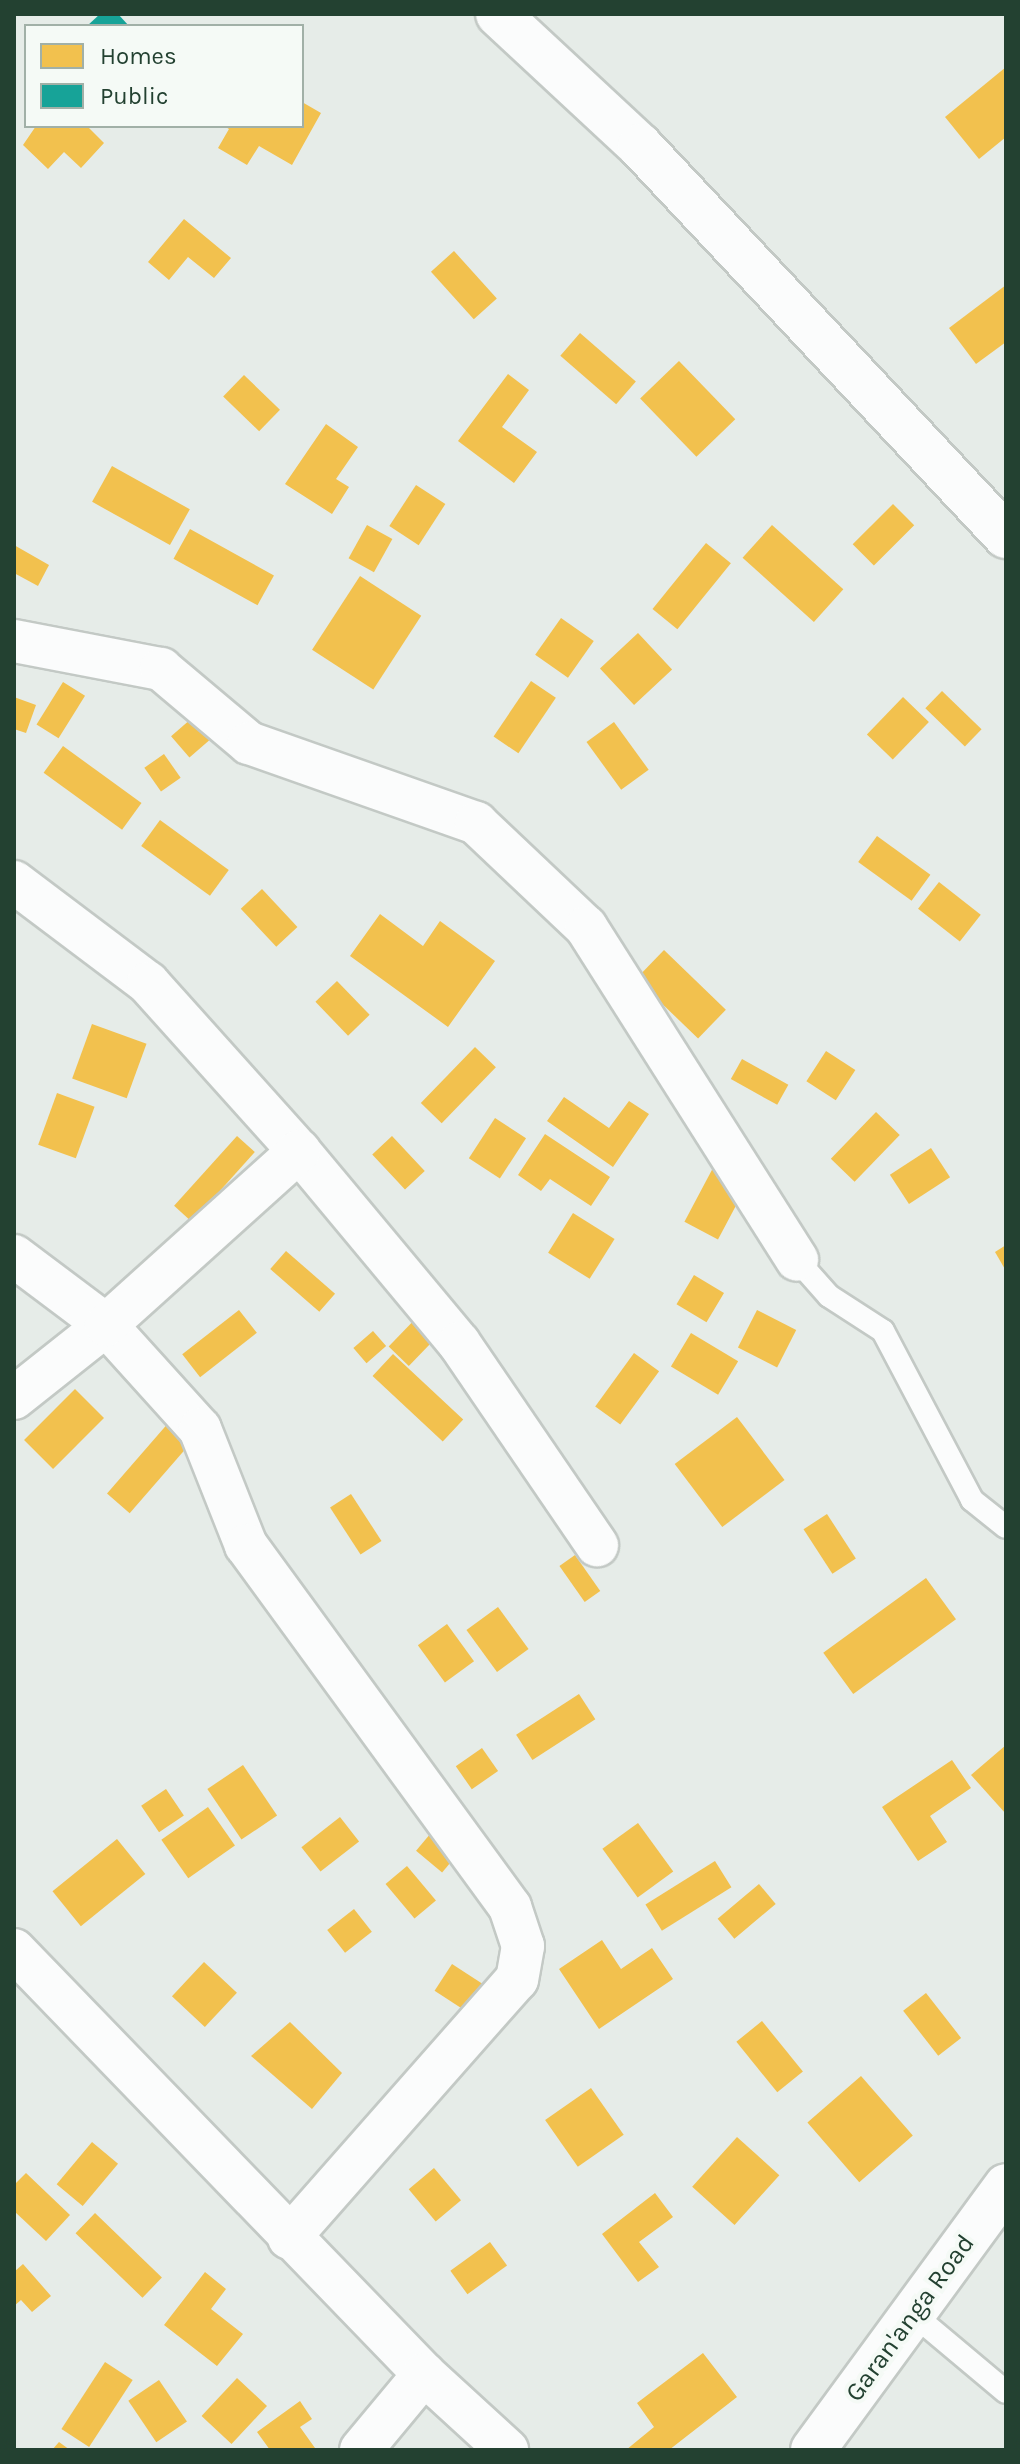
<!DOCTYPE html>
<html>
<head>
<meta charset="utf-8">
<style>
  body { margin:0 }
  #map { position:relative; width:1020px; height:2464px; overflow:hidden; background:#e6ece8; font-family:Karla,sans-serif }
  div>[style] { position:absolute }
  [style*='--x'] { left:calc(var(--x)*1px); top:calc(var(--y)*1px); width:calc(var(--w)*1px); rotate:calc(var(--a)*1deg) }
  .homes>* { inset:0; background:#f2c14e; transform-origin:0 0 }
  .public>* { inset:0; background:#17a398 }
  .roads { filter:drop-shadow(2px 0 #c3c9c5) drop-shadow(-2px 0 #c3c9c5) drop-shadow(0 2px #c3c9c5) drop-shadow(0 -2px #c3c9c5) }
  .lane>* { height:22px; margin:-11px; padding:0 11px; transform-origin:11px; border-radius:11px; background:#fbfcfc }
  .street>* { height:42px; margin:-21px; padding:0 21px; transform-origin:21px; border-radius:21px; background:#fbfcfc }
  .secondary>* { height:44px; margin:-22px; padding:0 22px; transform-origin:22px; border-radius:22px; background:#fbfcfc }
  span { translate:-50% -50%; white-space:nowrap; text-align:center; line-height:1.15; -webkit-text-stroke:8px #f5faf6; paint-order:stroke }
  .street-label { font-size:26px; color:#234131 }
  .frame { position:absolute; inset:0; border:16px solid #234131; pointer-events:none }
  .legend { position:absolute; left:24px; top:24px; width:280px; height:104px; box-sizing:border-box; background:#f5faf6; border:2px solid #a1b0a7; margin:0; padding:10px 14px; list-style:none; font-size:24px; color:#234131 }
  .legend li { display:flex; align-items:center; gap:16px; height:40px }
  .legend b { width:40px; border:2px solid #a1b0a7 }
</style>
</head>
<body>
<div id="map">
  <div class="homes">
    <i style="clip-path:polygon(1006px 67px,1006px 137px,979px 159px,945px 117px)"></i>
    <i style="clip-path:polygon(302px 102px,321px 113px,292px 165px,259px 146px,247px 165px,218px 148px,229px 129px,224px 126px,302px 126px)"></i>
    <i style="clip-path:polygon(36px 126px,87px 126px,104px 143px,81px 168px,64px 152px,48px 169px,23px 145px)"></i>
    <i style="clip-path:polygon(184px 219px,231px 258px,214px 278px,188px 257px,169px 280px,148px 262px)"></i>
    <i style="left:454px;top:251px;width:64px;height:31px;rotate:48deg"></i>
    <i style="clip-path:polygon(1006px 285px,1006px 342px,976px 364px,949px 328px)"></i>
    <i style="left:580px;top:333px;width:74px;height:30px;rotate:41deg"></i>
    <i style="left:679px;top:361px;width:81px;height:54px;rotate:46deg"></i>
    <i style="clip-path:polygon(508px 374px,529px 390px,502px 427px,537px 452px,514px 483px,458px 441px)"></i>
    <i style="left:244px;top:375px;width:50px;height:30px;rotate:44deg"></i>
    <i style="clip-path:polygon(326px 424px,358px 447px,336px 479px,349px 487px,332px 514px,285px 484px)"></i>
    <i style="left:112px;top:466px;width:89px;height:41px;rotate:29deg"></i>
    <i style="left:416px;top:485px;width:35px;height:49px;rotate:33deg"></i>
    <i style="left:893px;top:504px;width:30px;height:57px;rotate:45deg"></i>
    <i style="left:367px;top:525px;width:29px;height:38px;rotate:29deg"></i>
    <i style="left:772px;top:525px;width:96px;height:44px;rotate:42deg"></i>
    <i style="left:190px;top:529px;width:96px;height:34px;rotate:29deg"></i>
    <i style="left:706px;top:543px;width:32px;height:85px;rotate:39deg"></i>
    <i style="clip-path:polygon(14px 545px,49px 565px,38px 586px,14px 573px)"></i>
    <i style="left:360px;top:576px;width:73px;height:88px;rotate:33deg"></i>
    <i style="left:561px;top:618px;width:40px;height:45px;rotate:35deg"></i>
    <i style="left:638px;top:633px;width:50px;height:52px;rotate:47deg"></i>
    <i style="left:531px;top:681px;width:30px;height:67px;rotate:34deg"></i>
    <i style="left:63px;top:682px;width:26px;height:50px;rotate:32deg"></i>
    <i style="left:942px;top:691px;width:55px;height:24px;rotate:44deg"></i>
    <i style="clip-path:polygon(14px 697px,36px 705px,26px 733px,14px 729px)"></i>
    <i style="left:903px;top:697px;width:36px;height:52px;rotate:44deg"></i>
    <i style="left:199px;top:712px;width:28px;height:37px;rotate:49deg"></i>
    <i style="left:614px;top:722px;width:59px;height:34px;rotate:54deg"></i>
    <i style="left:63px;top:746px;width:97px;height:33px;rotate:36deg"></i>
    <i style="left:164px;top:754px;width:29px;height:24px;rotate:55deg"></i>
    <i style="left:160px;top:820px;width:85px;height:32px;rotate:36deg"></i>
    <i style="left:877px;top:836px;width:66px;height:32px;rotate:36deg"></i>
    <i style="left:939px;top:882px;width:53px;height:34px;rotate:38deg"></i>
    <i style="left:262px;top:889px;width:52px;height:29px;rotate:47deg"></i>
    <i style="clip-path:polygon(380px 914px,423px 946px,440px 921px,495px 961px,448px 1027px,350px 956px)"></i>
    <i style="left:664px;top:950px;width:86px;height:40px;rotate:44deg"></i>
    <i style="left:337px;top:981px;width:47px;height:30px;rotate:46deg"></i>
    <i style="left:92px;top:1024px;width:58px;height:58px;rotate:20deg"></i>
    <i style="left:475px;top:1047px;width:29px;height:78px;rotate:44deg"></i>
    <i style="left:826px;top:1051px;width:35px;height:36px;rotate:33deg"></i>
    <i style="left:742px;top:1059px;width:53px;height:23px;rotate:29deg"></i>
    <i style="left:57px;top:1093px;width:40px;height:55px;rotate:20deg"></i>
    <i style="clip-path:polygon(564px 1097px,609px 1128px,629px 1101px,649px 1114px,613px 1167px,547px 1121px)"></i>
    <i style="left:876px;top:1112px;width:33px;height:65px;rotate:44deg"></i>
    <i style="left:495px;top:1118px;width:37px;height:48px;rotate:33deg"></i>
    <i style="clip-path:polygon(545px 1134px,610px 1177px,591px 1206px,550px 1179px,541px 1191px,518px 1175px)"></i>
    <i style="left:237px;top:1136px;width:24px;height:94px;rotate:42deg"></i>
    <i style="left:392px;top:1136px;width:48px;height:27px;rotate:47deg"></i>
    <i style="left:931px;top:1148px;width:35px;height:49px;rotate:57deg"></i>
    <i style="left:714px;top:1166px;width:38px;height:63px;rotate:28deg"></i>
    <i style="left:573px;top:1213px;width:49px;height:47px;rotate:32deg"></i>
    <i style="clip-path:polygon(1006px 1245px,1006px 1271px,995px 1252px)"></i>
    <i style="left:286px;top:1251px;width:65px;height:24px;rotate:41deg"></i>
    <i style="left:694px;top:1275px;width:35px;height:34px;rotate:31deg"></i>
    <i style="left:239px;top:1310px;width:29px;height:72px;rotate:52deg"></i>
    <i style="left:757px;top:1310px;width:44px;height:42px;rotate:27deg"></i>
    <i style="left:422px;top:1312px;width:28px;height:48px;rotate:44deg"></i>
    <i style="left:373px;top:1331px;width:20px;height:26px;rotate:49deg"></i>
    <i style="left:691px;top:1333px;width:55px;height:39px;rotate:31deg"></i>
    <i style="left:634px;top:1353px;width:31px;height:66px;rotate:36deg"></i>
    <i style="left:393px;top:1354px;width:96px;height:30px;rotate:43deg"></i>
    <i style="left:75px;top:1389px;width:41px;height:72px;rotate:45deg"></i>
    <i style="left:737px;top:1417px;width:79px;height:78px;rotate:53deg"></i>
    <i style="left:170px;top:1421px;width:30px;height:96px;rotate:41deg"></i>
    <i style="left:351px;top:1494px;width:56px;height:25px;rotate:57deg"></i>
    <i style="left:827px;top:1514px;width:53px;height:28px;rotate:57deg"></i>
    <i style="left:575px;top:1555px;width:44px;height:19px;rotate:55deg"></i>
    <i style="left:926px;top:1578px;width:51px;height:127px;rotate:54deg"></i>
    <i style="left:498px;top:1607px;width:52px;height:39px;rotate:54deg"></i>
    <i style="left:447px;top:1624px;width:46px;height:36px;rotate:54deg"></i>
    <i style="left:579px;top:1694px;width:30px;height:75px;rotate:57deg"></i>
    <i style="clip-path:polygon(1006px 1745px,1006px 1814px,971px 1775px)"></i>
    <i style="left:482px;top:1748px;width:28px;height:32px;rotate:55deg"></i>
    <i style="clip-path:polygon(952px 1760px,971px 1788px,930px 1816px,947px 1842px,918px 1861px,882px 1807px)"></i>
    <i style="left:243px;top:1765px;width:61px;height:43px;rotate:56deg"></i>
    <i style="left:166px;top:1789px;width:32px;height:30px;rotate:56deg"></i>
    <i style="left:208px;top:1807px;width:47px;height:57px;rotate:55deg"></i>
    <i style="left:340px;top:1817px;width:31px;height:49px;rotate:52deg"></i>
    <i style="left:638px;top:1823px;width:60px;height:44px;rotate:54deg"></i>
    <i style="left:436px;top:1827px;width:34px;height:31px;rotate:40deg"></i>
    <i style="left:117px;top:1839px;width:45px;height:83px;rotate:51deg"></i>
    <i style="left:715px;top:1861px;width:31px;height:82px;rotate:58deg"></i>
    <i style="left:407px;top:1866px;width:45px;height:28px;rotate:50deg"></i>
    <i style="left:759px;top:1884px;width:26px;height:54px;rotate:50deg"></i>
    <i style="left:354px;top:1909px;width:29px;height:34px;rotate:52deg"></i>
    <i style="clip-path:polygon(602px 1940px,621px 1969px,652px 1948px,673px 1979px,599px 2029px,559px 1969px)"></i>
    <i style="left:204px;top:1962px;width:45px;height:47px;rotate:43deg"></i>
    <i style="left:452px;top:1964px;width:44px;height:32px;rotate:33deg"></i>
    <i style="left:926px;top:1993px;width:57px;height:29px;rotate:52deg"></i>
    <i style="left:762px;top:2021px;width:65px;height:33px;rotate:51deg"></i>
    <i style="clip-path:polygon(290px 2022px,342px 2073px,312px 2109px,251px 2056px)"></i>
    <i style="left:861px;top:2076px;width:79px;height:71px;rotate:49deg"></i>
    <i style="left:591px;top:2088px;width:57px;height:56px;rotate:55deg"></i>
    <i style="left:737px;top:2137px;width:57px;height:67px;rotate:42deg"></i>
    <i style="left:92px;top:2142px;width:34px;height:55px;rotate:40deg"></i>
    <i style="left:434px;top:2168px;width:42px;height:33px;rotate:50deg"></i>
    <i style="clip-path:polygon(26px 2173px,70px 2215px,46px 2241px,14px 2211px,14px 2185px)"></i>
    <i style="clip-path:polygon(655px 2193px,673px 2217px,639px 2242px,659px 2267px,638px 2282px,602px 2234px)"></i>
    <i style="left:95px;top:2213px;width:93px;height:28px;rotate:44deg"></i>
    <i style="left:490px;top:2242px;width:29px;height:49px;rotate:54deg"></i>
    <i style="clip-path:polygon(23px 2264px,51px 2296px,32px 2312px,21px 2300px,14px 2306px,14px 2272px)"></i>
    <i style="clip-path:polygon(205px 2272px,226px 2289px,211px 2309px,243px 2334px,217px 2366px,164px 2325px)"></i>
    <i style="clip-path:polygon(703px 2353px,737px 2397px,669px 2450px,626px 2450px,654px 2427px,637px 2403px)"></i>
    <i style="left:105px;top:2362px;width:33px;height:80px;rotate:33deg"></i>
    <i style="left:237px;top:2378px;width:41px;height:52px;rotate:43deg"></i>
    <i style="left:159px;top:2380px;width:50px;height:37px;rotate:56deg"></i>
    <i style="clip-path:polygon(300px 2401px,312px 2419px,300px 2427px,315px 2448px,270px 2450px,257px 2432px)"></i>
    <i style="clip-path:polygon(59px 2442px,70px 2450px,52px 2450px)"></i>
  </div>
  <div class="public">
    <i style="clip-path:polygon(100px 14px,118px 14px,129px 26px,87px 26px)"></i>
  </div>
  <div class="roads">
    <div class="lane">
      <i style="--x:797;--y:1260;--w:48;--a:48.4"></i>
      <i style="--x:829;--y:1296;--w:64;--a:32.9"></i>
      <i style="--x:883;--y:1331;--w:191;--a:62.2"></i>
      <i style="--x:972;--y:1500;--w:43;--a:38.5"></i>
      <i style="--x:913;--y:2314;--w:121;--a:40"></i>
    </div>
    <div class="street">
      <i style="--x:14;--y:641;--w:150;--a:10.8"></i>
      <i style="--x:161;--y:669;--w:115;--a:40.1"></i>
      <i style="--x:249;--y:743;--w:241;--a:19.4"></i>
      <i style="--x:476;--y:823;--w:151;--a:43.4"></i>
      <i style="--x:586;--y:927;--w:394;--a:57.6"></i>
      <i style="--x:14;--y:882;--w:168;--a:37"></i>
      <i style="--x:148;--y:983;--w:226;--a:48.1"></i>
      <i style="--x:299;--y:1151;--w:250;--a:50.2"></i>
      <i style="--x:459;--y:1343;--w:245;--a:55.7"></i>
      <i style="--x:14;--y:1256;--w:115;--a:36.9"></i>
      <i style="--x:106;--y:1325;--w:140;--a:47.9"></i>
      <i style="--x:200;--y:1429;--w:125;--a:68.4"></i>
      <i style="--x:246;--y:1545;--w:448;--a:53.9"></i>
      <i style="--x:510;--y:1907;--w:41;--a:71.6"></i>
      <i style="--x:523;--y:1946;--w:34;--a:100"></i>
      <i style="--x:517;--y:1979;--w:345;--a:131.4"></i>
      <i style="--x:14;--y:1398;--w:117;--a:-38.4"></i>
      <i style="--x:106;--y:1325;--w:260;--a:-42"></i>
      <i style="--x:14;--y:1950;--w:590;--a:45.96"></i>
      <i style="--x:424;--y:2374;--w:113;--a:42.5"></i>
      <i style="--x:361;--y:2450;--w:99;--a:-50.3"></i>
    </div>
    <div class="secondary">
      <i style="--x:498;--y:14;--w:194;--a:42.9"></i>
      <i style="--x:640;--y:146;--w:535;--a:46.82"></i>
      <i style="--x:813;--y:2450;--w:327;--a:-53.8"></i>
    </div>
  </div>
  <div class="street-label">
    <span style="left:910px;top:2318px;rotate:-54deg">Garan'anga Road</span>
  </div>
  <div class="frame"></div>
  <ul class="legend">
  <li><b style="height:22px;background:#f2c14e"></b>Homes</li>
  <li><b style="height:22px;background:#17a398"></b>Public</li>
  </ul>
</div>
</body>
</html>
